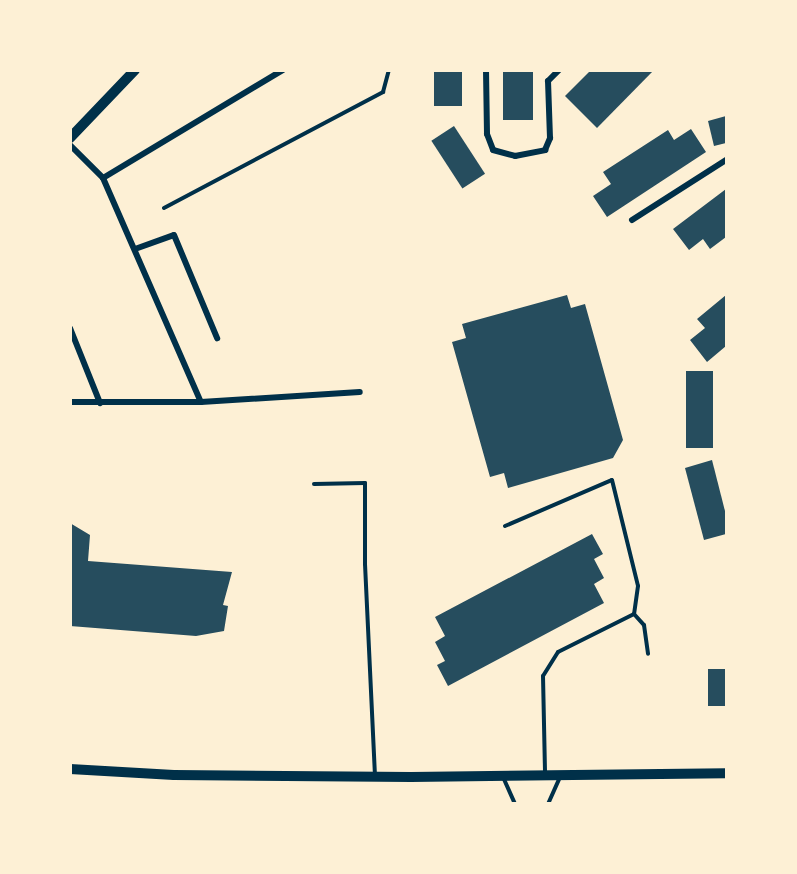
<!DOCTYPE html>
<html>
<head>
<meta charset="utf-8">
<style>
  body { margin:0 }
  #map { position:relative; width:797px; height:874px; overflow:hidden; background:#fdf0d5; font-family:Spectral,serif }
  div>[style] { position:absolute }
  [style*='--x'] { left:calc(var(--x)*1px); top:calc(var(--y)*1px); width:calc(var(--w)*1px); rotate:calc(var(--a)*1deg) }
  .building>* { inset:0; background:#264d5e; transform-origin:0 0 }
  .service>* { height:4px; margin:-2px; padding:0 2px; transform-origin:2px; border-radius:2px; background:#003049 }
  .minor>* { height:6px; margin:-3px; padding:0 3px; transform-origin:3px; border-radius:3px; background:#003049 }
  .secondary>* { height:10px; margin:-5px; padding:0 5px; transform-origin:5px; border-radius:5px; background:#003049 }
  span { translate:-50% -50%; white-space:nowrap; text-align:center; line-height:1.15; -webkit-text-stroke:5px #fdf0d5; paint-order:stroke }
  .frame { position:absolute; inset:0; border:72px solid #fdf0d5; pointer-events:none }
</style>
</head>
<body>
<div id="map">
  <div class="building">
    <i style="left:434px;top:70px;width:28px;height:36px"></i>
    <i style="left:503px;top:70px;width:30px;height:50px"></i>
    <i style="clip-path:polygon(591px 70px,654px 70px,597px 128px,565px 96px)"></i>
    <i style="clip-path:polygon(726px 116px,726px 143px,714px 146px,708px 121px)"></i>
    <i style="left:454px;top:126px;width:57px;height:27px;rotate:57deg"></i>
    <i style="clip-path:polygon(691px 129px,706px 152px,607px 217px,593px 196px,611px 184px,603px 172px,668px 130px,674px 140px)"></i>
    <i style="clip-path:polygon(726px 189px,726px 237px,710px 249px,703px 239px,689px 250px,673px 229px)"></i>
    <i style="clip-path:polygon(567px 295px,571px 308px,585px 304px,623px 440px,613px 458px,508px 488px,504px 473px,490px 477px,452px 342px,466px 338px,462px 324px)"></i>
    <i style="clip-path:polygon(726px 295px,726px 346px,707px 362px,690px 340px,705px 328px,697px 319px)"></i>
    <i style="left:686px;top:371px;width:27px;height:77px"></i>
    <i style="clip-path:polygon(712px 460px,726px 515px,726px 534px,704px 540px,685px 468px)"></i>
    <i style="clip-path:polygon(70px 523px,90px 535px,88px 561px,232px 572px,223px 605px,228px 606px,224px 631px,196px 636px,70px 626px)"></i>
    <i style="clip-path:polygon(592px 534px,603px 554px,594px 559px,604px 578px,594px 584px,604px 603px,448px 686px,437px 665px,445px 661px,435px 642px,445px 636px,435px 617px)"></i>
    <i style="left:708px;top:669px;width:18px;height:37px"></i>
  </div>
  <div class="service">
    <i style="--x:164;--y:208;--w:248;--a:-27.9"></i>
    <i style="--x:383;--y:92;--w:23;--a:-75"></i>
    <i style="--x:314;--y:484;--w:51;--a:-1.1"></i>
    <i style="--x:365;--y:483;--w:81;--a:90"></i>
    <i style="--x:365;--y:564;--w:212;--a:87.3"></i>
    <i style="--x:505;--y:526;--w:116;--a:-23.3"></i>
    <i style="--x:612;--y:480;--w:109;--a:76.2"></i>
    <i style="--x:638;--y:586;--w:28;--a:98"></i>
    <i style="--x:634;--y:614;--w:85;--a:153.4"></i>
    <i style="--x:558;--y:652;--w:28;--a:122"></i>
    <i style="--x:543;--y:676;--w:98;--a:88.8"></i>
    <i style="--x:634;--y:614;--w:15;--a:48"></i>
    <i style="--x:644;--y:625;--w:29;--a:82"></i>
    <i style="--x:503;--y:777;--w:30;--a:66"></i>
    <i style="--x:548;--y:804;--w:30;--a:-66"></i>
  </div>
  <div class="minor">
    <i style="--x:486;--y:70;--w:64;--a:89.1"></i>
    <i style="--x:487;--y:134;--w:17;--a:69"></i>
    <i style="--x:493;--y:150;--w:23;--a:15"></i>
    <i style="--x:515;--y:156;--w:31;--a:-11"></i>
    <i style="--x:545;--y:150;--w:13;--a:-67"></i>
    <i style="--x:550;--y:138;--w:57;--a:-92"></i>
    <i style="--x:548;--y:81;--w:16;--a:-45"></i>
    <i style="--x:70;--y:145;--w:47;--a:45"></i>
    <i style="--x:103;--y:178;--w:244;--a:66.4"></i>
    <i style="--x:103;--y:178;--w:210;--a:-31"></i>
    <i style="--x:632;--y:220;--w:112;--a:-32.6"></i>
    <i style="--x:135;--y:249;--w:41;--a:-19.7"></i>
    <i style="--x:174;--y:235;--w:112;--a:67.3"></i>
    <i style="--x:70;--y:328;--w:81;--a:68.2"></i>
    <i style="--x:70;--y:402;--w:131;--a:0"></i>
    <i style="--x:201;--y:402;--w:159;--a:-3.6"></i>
  </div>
  <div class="secondary">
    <i style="--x:70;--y:138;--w:94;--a:-46.3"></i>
    <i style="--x:70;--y:769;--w:104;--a:3.3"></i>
    <i style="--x:174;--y:775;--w:237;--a:0.5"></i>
    <i style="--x:411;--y:777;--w:315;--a:-0.7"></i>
  </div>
  <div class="frame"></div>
</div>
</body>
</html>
